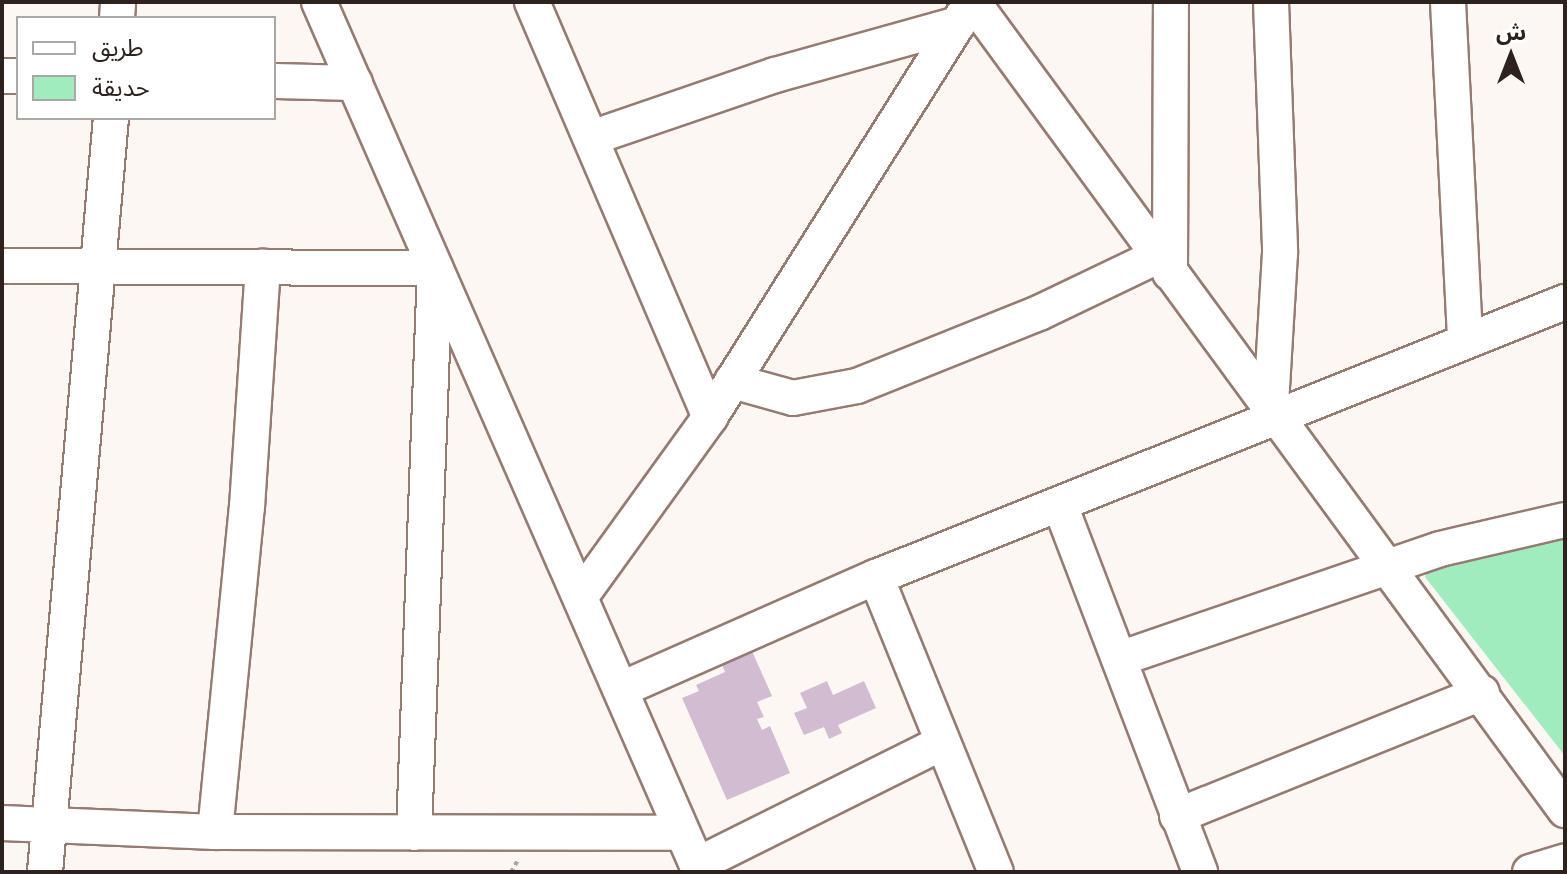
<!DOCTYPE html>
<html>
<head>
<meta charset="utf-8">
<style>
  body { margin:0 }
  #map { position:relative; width:1567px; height:874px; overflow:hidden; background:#fdf7f4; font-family:"PT Sans","Noto Sans Arabic",sans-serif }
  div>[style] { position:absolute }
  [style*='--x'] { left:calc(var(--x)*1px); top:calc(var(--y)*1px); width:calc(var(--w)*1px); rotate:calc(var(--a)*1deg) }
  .green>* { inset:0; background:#a1ecbe }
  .building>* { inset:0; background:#d1bcd1 }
  .path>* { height:4px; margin-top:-2px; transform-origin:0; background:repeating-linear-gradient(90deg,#aca4a1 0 4px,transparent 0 8px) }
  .roads { filter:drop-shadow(2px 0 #967b70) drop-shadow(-2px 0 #967b70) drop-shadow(0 2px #967b70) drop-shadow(0 -2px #967b70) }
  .minor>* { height:34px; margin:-17px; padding:0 17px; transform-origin:17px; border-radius:17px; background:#fff }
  span { translate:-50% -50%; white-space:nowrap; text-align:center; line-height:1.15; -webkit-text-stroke:7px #fff; paint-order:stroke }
  .frame { position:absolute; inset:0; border:4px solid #2d221d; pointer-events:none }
  .legend { position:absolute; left:16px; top:16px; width:260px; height:104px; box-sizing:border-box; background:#fff; border:2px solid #aba7a5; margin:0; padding:10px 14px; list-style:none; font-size:24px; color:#2d221d }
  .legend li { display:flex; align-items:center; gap:16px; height:40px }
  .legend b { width:40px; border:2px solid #aba7a5 }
  .north { position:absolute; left:1471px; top:16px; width:80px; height:80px; -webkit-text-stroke:6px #fff; paint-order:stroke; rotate:0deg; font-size:22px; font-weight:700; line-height:32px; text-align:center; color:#2d221d }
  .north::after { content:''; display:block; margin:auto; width:28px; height:36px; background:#2d221d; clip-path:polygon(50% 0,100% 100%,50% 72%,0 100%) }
</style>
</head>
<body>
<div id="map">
  <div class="green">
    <i style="clip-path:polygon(1565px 526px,1565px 756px,1425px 577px,1436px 554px)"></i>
  </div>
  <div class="building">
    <i style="clip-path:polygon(751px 649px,772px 696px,757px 702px,764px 717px,757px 719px,762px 730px,770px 726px,790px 773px,727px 800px,682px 698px,699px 691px,696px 685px,725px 672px,721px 662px)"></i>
    <i style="clip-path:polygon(827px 681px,833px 695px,864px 681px,876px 708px,838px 725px,842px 733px,829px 739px,824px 727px,804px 735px,794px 713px,807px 708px,800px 693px)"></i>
  </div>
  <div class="path">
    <i style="--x:511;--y:872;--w:14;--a:-60"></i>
  </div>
  <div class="roads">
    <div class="minor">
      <i style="--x:319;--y:2;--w:950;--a:66.35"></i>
      <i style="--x:532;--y:2;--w:452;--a:66.8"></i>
      <i style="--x:973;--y:2;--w:1002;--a:53.77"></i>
      <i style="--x:1271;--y:2;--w:251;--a:87.9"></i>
      <i style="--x:1280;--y:253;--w:152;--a:93.4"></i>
      <i style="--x:1448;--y:2;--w:340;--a:87.1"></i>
      <i style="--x:117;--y:18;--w:16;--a:-86"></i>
      <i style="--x:2;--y:76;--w:16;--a:0"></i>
      <i style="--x:274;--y:81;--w:81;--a:1.4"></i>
      <i style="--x:591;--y:138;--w:194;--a:-18.9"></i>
      <i style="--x:775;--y:75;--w:190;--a:-15.6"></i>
      <i style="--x:2;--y:266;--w:433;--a:0.3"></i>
      <i style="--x:435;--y:268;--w:565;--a:92.13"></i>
      <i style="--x:1170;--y:273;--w:271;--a:-89.8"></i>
      <i style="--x:732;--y:381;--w:63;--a:15.6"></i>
      <i style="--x:793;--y:398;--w:65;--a:-10.6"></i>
      <i style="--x:857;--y:386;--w:198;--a:-21.9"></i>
      <i style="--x:1041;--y:312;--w:127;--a:-25.6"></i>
      <i style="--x:1060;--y:505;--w:393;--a:69.1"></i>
      <i style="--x:876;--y:577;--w:318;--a:67.9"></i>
      <i style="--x:581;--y:596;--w:221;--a:-54.2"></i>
      <i style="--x:710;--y:417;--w:490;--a:-57.8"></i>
      <i style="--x:1119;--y:659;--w:339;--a:-18.9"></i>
      <i style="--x:1440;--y:549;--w:128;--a:-13.1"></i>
      <i style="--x:624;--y:688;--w:275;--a:-23.8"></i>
      <i style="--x:876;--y:577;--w:742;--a:-21.76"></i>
      <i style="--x:1177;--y:816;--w:329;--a:-22"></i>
      <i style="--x:2;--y:823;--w:213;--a:2.4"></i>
      <i style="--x:215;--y:832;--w:466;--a:0.1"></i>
      <i style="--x:215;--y:832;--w:327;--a:-84.4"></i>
      <i style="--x:247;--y:507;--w:241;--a:-86.2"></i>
      <i style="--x:697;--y:865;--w:274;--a:-26.5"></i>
      <i style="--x:45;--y:872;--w:757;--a:-85"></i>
      <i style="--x:1530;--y:872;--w:37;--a:-17"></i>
    </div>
  </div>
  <div class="frame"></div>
  <ul class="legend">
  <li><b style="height:10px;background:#fff"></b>طريق</li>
  <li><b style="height:22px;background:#a1ecbe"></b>حديقة</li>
  </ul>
  <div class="north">ش</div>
</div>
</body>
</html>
